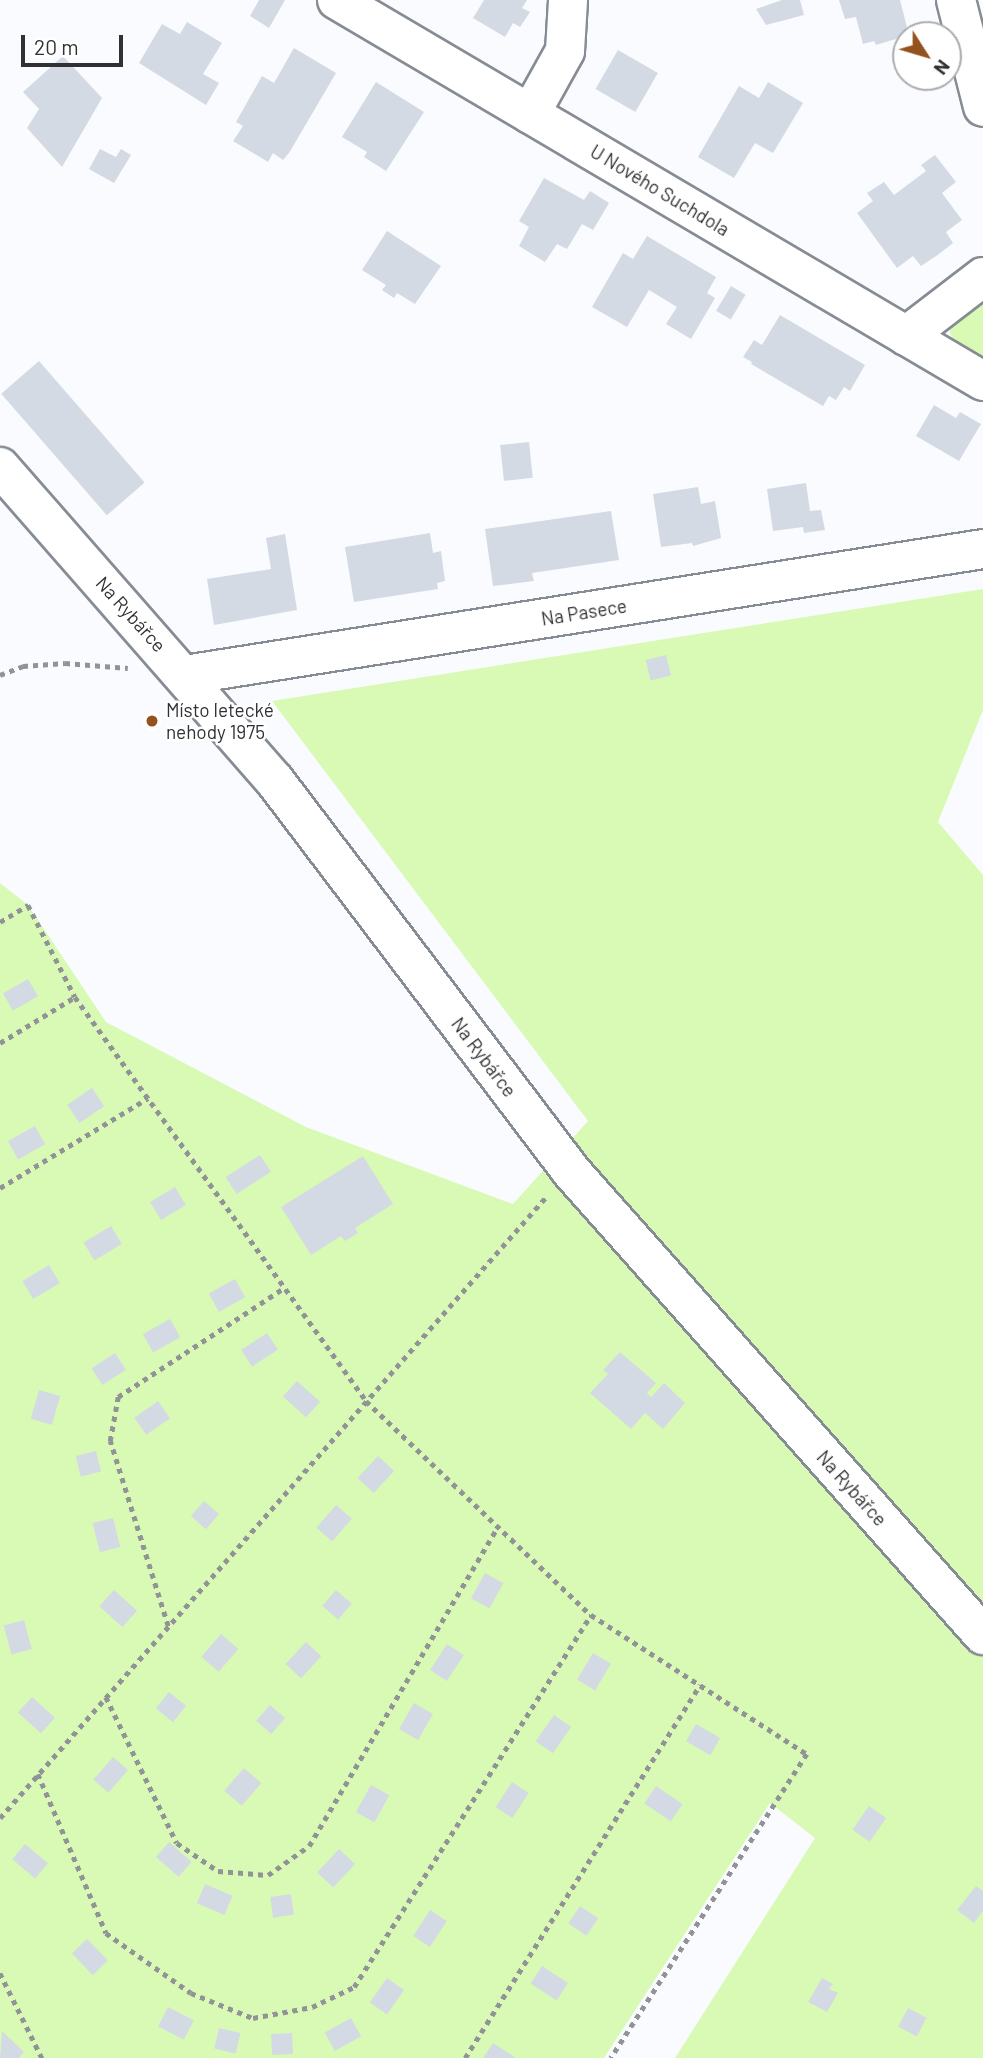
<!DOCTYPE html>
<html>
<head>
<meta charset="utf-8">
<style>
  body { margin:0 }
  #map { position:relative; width:983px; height:2058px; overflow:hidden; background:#f9fbff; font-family:Barlow,sans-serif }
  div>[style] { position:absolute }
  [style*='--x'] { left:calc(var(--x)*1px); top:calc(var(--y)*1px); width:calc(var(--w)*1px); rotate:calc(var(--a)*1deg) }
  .green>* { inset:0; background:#d9fab5 }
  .building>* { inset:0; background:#d4dae3; transform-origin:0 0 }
  .path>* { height:4.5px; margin-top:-2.25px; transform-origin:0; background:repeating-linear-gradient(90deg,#919397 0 5px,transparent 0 10px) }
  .roads { filter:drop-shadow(2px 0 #868c94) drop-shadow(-2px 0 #868c94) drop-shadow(0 2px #868c94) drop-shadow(0 -2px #868c94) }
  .street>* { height:38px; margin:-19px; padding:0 19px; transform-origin:19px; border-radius:19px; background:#fff }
  .dots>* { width:19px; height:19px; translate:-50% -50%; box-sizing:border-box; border:4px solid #fff; border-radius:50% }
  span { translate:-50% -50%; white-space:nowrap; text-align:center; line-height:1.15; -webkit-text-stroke:5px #fff; paint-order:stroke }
  .street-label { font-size:19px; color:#2f3134 }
  .poi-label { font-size:19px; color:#2f3134 }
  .left { translate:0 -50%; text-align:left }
  .north { position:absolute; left:892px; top:21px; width:70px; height:70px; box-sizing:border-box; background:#fff; border:2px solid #acadae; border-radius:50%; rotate:127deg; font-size:19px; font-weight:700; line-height:28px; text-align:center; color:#2f3134 }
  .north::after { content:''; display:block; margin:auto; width:24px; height:32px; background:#94521f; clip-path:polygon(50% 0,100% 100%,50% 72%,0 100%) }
  .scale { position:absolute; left:21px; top:35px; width:102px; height:32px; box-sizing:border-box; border:4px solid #2f3134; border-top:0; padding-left:9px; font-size:21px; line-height:24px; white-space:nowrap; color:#2f3134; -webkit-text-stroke:5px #fff; paint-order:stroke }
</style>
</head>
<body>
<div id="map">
  <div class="green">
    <i style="clip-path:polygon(983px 297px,983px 359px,954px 341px,950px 333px,951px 321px)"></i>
    <i style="clip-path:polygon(983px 589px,983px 710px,938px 822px,983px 875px,983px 2058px,675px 2058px,815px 1838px,770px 1803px,604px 2058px,0 2058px,0 883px,28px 905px,106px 1022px,306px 1127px,513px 1204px,588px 1121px,272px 701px)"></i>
  </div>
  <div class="building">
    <i style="clip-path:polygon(259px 0,285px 0,269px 28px,250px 16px)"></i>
    <i style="clip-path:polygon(484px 0,527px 0,522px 8px,530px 12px,520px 27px,513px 23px,505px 37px,473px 18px)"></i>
    <i style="clip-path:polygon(782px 0,800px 0,804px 15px,766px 25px,756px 9px)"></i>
    <i style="clip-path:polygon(839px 0,900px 0,909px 35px,876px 45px,874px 41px,863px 44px,856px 17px,845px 19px)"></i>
    <i style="clip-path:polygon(187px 22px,222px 43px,203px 74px,219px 83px,206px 105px,139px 63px,162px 24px,180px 34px)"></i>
    <i style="clip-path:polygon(294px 48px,336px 73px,289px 153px,283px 160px,273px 153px,268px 162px,233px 141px,243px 126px,236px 122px,262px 76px,274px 83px)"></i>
    <i style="left:618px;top:50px;width:46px;height:45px;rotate:30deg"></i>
    <i style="clip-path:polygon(63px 56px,102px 98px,62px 167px,27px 128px,39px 109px,23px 92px)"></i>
    <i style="clip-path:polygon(376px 82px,424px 112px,386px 171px,364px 157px,367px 152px,342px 137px)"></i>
    <i style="clip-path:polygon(768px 82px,803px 103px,773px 153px,755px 143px,734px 178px,698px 157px,739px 86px,759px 98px)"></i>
    <i style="clip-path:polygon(100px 149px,116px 157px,121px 149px,131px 155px,114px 183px,89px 169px)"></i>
    <i style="clip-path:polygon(935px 155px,956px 182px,942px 193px,962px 220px,946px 232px,953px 243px,939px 254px,921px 266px,913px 256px,897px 268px,857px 213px,873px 201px,867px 193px,884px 182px,894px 195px,926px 171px,921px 165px)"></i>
    <i style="clip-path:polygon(544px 178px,584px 200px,590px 191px,609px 203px,593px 230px,582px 224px,567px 249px,557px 244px,545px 262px,519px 246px,529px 227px,519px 221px)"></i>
    <i style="clip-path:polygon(387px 231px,441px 266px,415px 304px,397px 293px,394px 298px,382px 290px,386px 285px,362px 270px)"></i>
    <i style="clip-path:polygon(647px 236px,716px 277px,707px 293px,715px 298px,691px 339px,666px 324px,677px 307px,649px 290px,627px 327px,592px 307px,623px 253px,633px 259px)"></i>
    <i style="left:731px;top:286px;width:17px;height:29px;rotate:31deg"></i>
    <i style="clip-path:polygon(780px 315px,865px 365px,850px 391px,844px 387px,836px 400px,829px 396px,823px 406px,751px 364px,752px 362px,743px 357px,754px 340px,762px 345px)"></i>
    <i style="left:39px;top:361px;width:161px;height:50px;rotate:49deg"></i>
    <i style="clip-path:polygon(934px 405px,956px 418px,960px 412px,981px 424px,959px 461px,916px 436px)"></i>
    <i style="left:529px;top:442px;width:36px;height:29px;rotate:84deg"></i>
    <i style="clip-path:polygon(806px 483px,810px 511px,821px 510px,825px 530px,804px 533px,803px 527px,773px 531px,767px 489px)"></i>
    <i style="clip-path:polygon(698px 487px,701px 504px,715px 501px,721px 538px,693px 546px,692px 543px,661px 547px,653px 494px)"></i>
    <i style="clip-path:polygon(611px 511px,619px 560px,532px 573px,534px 581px,493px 586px,485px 529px)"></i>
    <i style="clip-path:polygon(430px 533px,433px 553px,441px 551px,445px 581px,437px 583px,438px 589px,354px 602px,345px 547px)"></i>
    <i style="clip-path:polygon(285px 534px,297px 610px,214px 625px,207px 579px,271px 569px,266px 538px)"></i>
    <i style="left:666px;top:655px;width:21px;height:21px;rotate:76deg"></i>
    <i style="left:28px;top:979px;width:20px;height:29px;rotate:60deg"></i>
    <i style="left:92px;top:1088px;width:22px;height:30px;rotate:56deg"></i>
    <i style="left:35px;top:1126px;width:21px;height:31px;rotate:61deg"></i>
    <i style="left:260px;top:1155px;width:20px;height:41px;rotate:57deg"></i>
    <i style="clip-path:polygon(363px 1156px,393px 1204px,355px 1228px,358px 1233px,345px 1241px,341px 1236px,311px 1255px,281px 1207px)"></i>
    <i style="left:175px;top:1187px;width:21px;height:29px;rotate:59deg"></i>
    <i style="left:111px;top:1226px;width:21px;height:32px;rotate:59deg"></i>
    <i style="left:49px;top:1265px;width:21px;height:31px;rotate:59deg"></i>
    <i style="left:235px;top:1279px;width:21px;height:30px;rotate:61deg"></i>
    <i style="left:170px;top:1319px;width:21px;height:31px;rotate:61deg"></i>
    <i style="left:267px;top:1333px;width:20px;height:31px;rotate:57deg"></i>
    <i style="clip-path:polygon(620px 1352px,656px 1383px,647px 1393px,651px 1397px,664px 1383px,685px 1403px,663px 1429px,645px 1413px,631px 1429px,590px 1393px,608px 1374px,603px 1370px)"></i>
    <i style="left:115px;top:1353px;width:20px;height:28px;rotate:57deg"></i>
    <i style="left:297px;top:1381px;width:31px;height:21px;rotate:42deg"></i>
    <i style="left:39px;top:1390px;width:22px;height:30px;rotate:16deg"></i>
    <i style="left:158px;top:1401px;width:21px;height:29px;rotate:55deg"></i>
    <i style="left:96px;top:1451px;width:21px;height:21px;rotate:76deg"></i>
    <i style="left:378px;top:1456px;width:22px;height:30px;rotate:43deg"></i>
    <i style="left:204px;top:1501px;width:20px;height:20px;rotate:41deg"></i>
    <i style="left:336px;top:1505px;width:21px;height:30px;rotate:41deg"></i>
    <i style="left:113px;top:1518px;width:30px;height:21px;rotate:76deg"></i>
    <i style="left:485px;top:1573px;width:21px;height:29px;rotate:29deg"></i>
    <i style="left:114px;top:1590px;width:31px;height:22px;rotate:42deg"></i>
    <i style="left:336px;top:1590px;width:21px;height:21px;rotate:41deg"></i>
    <i style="left:24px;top:1620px;width:30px;height:21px;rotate:75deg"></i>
    <i style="left:221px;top:1634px;width:23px;height:30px;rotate:41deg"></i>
    <i style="left:306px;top:1642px;width:21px;height:30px;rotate:43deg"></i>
    <i style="left:447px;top:1644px;width:20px;height:31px;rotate:33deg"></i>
    <i style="left:593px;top:1653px;width:21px;height:31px;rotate:31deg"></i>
    <i style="left:169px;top:1692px;width:22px;height:21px;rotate:39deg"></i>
    <i style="left:32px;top:1697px;width:31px;height:21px;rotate:42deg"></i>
    <i style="left:414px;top:1703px;width:22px;height:30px;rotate:30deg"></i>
    <i style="left:270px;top:1705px;width:20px;height:21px;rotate:41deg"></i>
    <i style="left:554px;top:1715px;width:21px;height:32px;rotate:35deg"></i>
    <i style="left:696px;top:1724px;width:28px;height:20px;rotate:30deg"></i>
    <i style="left:113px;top:1757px;width:20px;height:30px;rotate:41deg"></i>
    <i style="left:244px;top:1768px;width:23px;height:30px;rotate:41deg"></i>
    <i style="left:512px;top:1782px;width:20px;height:30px;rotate:33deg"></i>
    <i style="left:371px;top:1785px;width:21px;height:31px;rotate:29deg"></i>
    <i style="left:656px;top:1786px;width:32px;height:21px;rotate:34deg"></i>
    <i style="left:869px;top:1806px;width:21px;height:29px;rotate:35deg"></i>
    <i style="left:169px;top:1842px;width:30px;height:20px;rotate:41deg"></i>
    <i style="left:25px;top:1844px;width:30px;height:20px;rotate:40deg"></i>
    <i style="left:339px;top:1849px;width:22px;height:32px;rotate:43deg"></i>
    <i style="left:205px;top:1884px;width:30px;height:21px;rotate:23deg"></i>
    <i style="clip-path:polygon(976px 1886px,983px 1891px,983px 1911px,974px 1923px,957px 1910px)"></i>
    <i style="left:291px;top:1894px;width:21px;height:21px;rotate:82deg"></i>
    <i style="left:580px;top:1906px;width:22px;height:21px;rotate:34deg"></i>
    <i style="left:430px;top:1910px;width:20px;height:31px;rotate:33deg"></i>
    <i style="left:87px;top:1939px;width:30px;height:21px;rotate:46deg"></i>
    <i style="left:542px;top:1966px;width:31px;height:21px;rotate:33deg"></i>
    <i style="left:387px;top:1978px;width:21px;height:30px;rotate:35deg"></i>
    <i style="clip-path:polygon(822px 1978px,833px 1984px,829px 1989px,838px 1993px,827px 2012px,808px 2002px)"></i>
    <i style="left:168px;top:2007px;width:29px;height:22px;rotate:27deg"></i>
    <i style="left:908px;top:2008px;width:21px;height:21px;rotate:28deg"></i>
    <i style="left:351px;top:2018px;width:21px;height:30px;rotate:61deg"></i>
    <i style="left:219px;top:2028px;width:22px;height:21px;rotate:13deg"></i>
    <i style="clip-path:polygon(2px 2031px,24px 2052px,19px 2058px,0 2058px)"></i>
    <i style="left:292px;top:2033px;width:21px;height:21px;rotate:87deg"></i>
    <i style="clip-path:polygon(493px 2043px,516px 2058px,483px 2058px)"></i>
  </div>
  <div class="path">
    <i style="--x:0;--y:675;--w:25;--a:-21"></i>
    <i style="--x:23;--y:666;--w:42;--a:-4.1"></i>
    <i style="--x:65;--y:663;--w:63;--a:4.5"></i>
    <i style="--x:0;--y:922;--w:33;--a:-31"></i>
    <i style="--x:28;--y:905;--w:103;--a:62.9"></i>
    <i style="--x:75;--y:997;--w:498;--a:54.2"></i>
    <i style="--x:366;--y:1401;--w:311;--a:43.6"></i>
    <i style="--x:591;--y:1615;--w:257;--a:32.8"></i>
    <i style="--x:807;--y:1754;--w:362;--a:122.8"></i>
    <i style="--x:0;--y:1043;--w:88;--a:-31.5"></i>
    <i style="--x:0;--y:1188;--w:173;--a:-31.3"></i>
    <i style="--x:168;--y:1626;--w:194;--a:-107.4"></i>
    <i style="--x:110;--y:1441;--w:45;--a:-79.7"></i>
    <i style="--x:118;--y:1397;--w:199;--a:-33.3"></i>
    <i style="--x:106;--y:1697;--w:162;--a:64.1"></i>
    <i style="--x:177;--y:1843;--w:50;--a:34.3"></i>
    <i style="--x:218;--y:1871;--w:50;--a:4.6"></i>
    <i style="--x:268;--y:1875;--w:50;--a:-35.3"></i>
    <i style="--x:309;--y:1846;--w:371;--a:-59.4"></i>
    <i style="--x:38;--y:1774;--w:173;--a:66.8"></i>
    <i style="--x:106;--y:1933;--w:104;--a:35.2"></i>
    <i style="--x:191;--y:1993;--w:67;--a:22"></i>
    <i style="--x:253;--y:2018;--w:60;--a:-10.6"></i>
    <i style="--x:312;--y:2007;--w:47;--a:-25.5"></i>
    <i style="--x:354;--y:1987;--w:441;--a:-57.5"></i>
    <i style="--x:0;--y:1818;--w:827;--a:-48.68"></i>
    <i style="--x:0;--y:1973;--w:95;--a:63.7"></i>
    <i style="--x:465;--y:2058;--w:441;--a:-57.8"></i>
  </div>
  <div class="roads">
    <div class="street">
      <i style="--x:337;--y:0;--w:750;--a:30.53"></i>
      <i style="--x:956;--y:0;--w:110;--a:75.8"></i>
      <i style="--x:530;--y:114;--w:72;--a:-60.9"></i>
      <i style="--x:565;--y:51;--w:51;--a:-86.6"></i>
      <i style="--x:906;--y:336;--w:97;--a:-37.5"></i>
      <i style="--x:0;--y:467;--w:417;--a:48.8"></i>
      <i style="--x:275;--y:781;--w:488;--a:52.8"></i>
      <i style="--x:570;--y:1170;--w:622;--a:48.39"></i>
      <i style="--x:185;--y:675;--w:808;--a:-8.97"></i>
    </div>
  </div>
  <div class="dots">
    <i style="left:152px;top:721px;background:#94521f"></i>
  </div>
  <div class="street-label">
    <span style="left:660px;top:190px;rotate:31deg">U Nového Suchdola</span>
    <span style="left:584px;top:612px;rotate:-9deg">Na Pasece</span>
    <span style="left:131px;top:614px;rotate:48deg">Na Rybářce</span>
    <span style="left:484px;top:1057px;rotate:53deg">Na Rybářce</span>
    <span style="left:852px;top:1488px;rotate:48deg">Na Rybářce</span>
  </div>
  <div class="poi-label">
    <span class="left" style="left:166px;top:721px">Místo letecké<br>nehody 1975</span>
  </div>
  <div class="north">N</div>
  <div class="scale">20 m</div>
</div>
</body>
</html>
